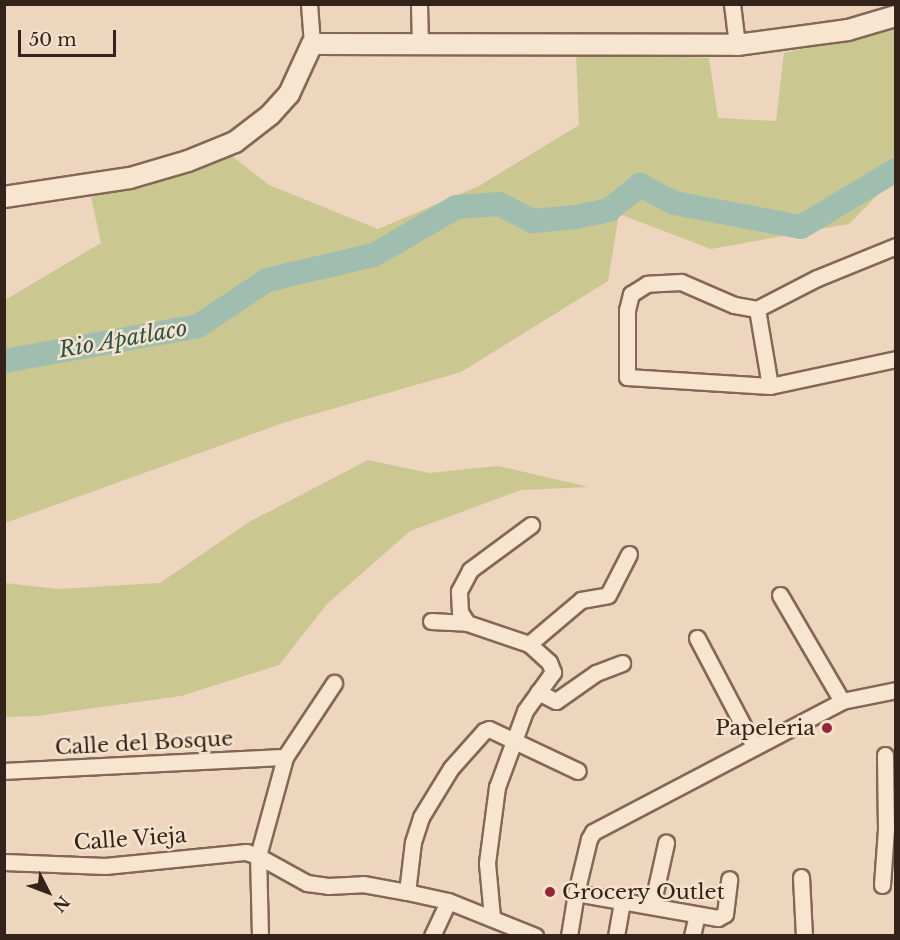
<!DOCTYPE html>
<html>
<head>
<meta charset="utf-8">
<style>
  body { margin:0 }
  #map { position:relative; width:900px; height:940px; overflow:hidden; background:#edd6bd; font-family:"Libre Baskerville",serif }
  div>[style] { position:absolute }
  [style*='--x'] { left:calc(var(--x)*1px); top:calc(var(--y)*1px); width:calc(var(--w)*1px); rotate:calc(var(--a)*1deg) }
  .green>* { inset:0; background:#cac791 }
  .river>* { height:24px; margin:-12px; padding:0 12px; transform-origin:12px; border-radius:12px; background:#a0beb0 }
  .roads { filter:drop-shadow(2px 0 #846756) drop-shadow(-2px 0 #846756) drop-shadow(0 2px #846756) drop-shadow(0 -2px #846756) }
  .minor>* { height:15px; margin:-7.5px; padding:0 7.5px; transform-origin:7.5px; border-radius:7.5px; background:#f8e5cf }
  .tertiary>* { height:20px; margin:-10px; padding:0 10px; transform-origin:10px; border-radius:10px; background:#f8e5cf }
  .dots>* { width:16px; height:16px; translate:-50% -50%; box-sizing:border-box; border:3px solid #f5e2cc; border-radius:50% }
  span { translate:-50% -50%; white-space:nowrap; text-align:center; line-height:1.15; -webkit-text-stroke:5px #f5e2cc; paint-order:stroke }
  .poi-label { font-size:21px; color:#34231b }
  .right { translate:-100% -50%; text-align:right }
  .left { translate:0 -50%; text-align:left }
  .street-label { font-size:21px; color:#34231b }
  .water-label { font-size:22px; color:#2a544a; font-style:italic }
  .frame { position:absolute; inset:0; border:6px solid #34231b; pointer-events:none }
  .north { position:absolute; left:18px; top:862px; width:60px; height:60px; -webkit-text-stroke:4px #f5e2cc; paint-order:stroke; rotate:132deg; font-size:16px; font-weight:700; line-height:24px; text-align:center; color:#34231b }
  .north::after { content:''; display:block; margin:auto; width:21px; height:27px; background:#34231b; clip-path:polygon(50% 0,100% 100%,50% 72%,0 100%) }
  .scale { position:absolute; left:18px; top:30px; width:98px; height:27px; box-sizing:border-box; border:3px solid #34231b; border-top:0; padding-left:8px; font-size:18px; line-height:21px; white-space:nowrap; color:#34231b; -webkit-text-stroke:4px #f5e2cc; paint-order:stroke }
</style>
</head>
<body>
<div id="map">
  <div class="green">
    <i style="clip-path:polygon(895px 29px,895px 177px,849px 224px,711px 249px,619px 214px,608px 281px,461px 372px,283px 423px,5px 523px,5px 300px,101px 243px,91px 197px,228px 153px,269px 185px,378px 229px,479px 186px,579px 125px,576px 53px,709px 58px,718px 118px,776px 121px,784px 53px)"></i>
    <i style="clip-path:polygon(368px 460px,429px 473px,498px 466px,589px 487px,521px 490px,410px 531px,327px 604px,279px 665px,181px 696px,37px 716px,5px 717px,5px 583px,58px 589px,160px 583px,249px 522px)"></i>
  </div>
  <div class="river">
    <i style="--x:4;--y:361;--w:197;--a:-10.2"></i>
    <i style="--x:198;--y:326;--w:83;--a:-33.7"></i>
    <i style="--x:267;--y:280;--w:110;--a:-13.2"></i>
    <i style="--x:374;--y:255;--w:95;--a:-30.3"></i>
    <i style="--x:456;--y:207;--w:43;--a:-4"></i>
    <i style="--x:499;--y:204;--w:38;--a:27"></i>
    <i style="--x:533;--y:221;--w:43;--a:-5.3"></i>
    <i style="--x:576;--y:217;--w:34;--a:-12"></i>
    <i style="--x:609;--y:210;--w:40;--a:-39"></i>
    <i style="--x:640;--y:185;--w:38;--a:28"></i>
    <i style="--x:674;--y:203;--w:129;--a:10.7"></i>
    <i style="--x:801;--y:227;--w:111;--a:-31"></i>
  </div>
  <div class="roads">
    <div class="minor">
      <i style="--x:309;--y:4;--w:40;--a:85.7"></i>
      <i style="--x:419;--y:4;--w:40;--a:88.6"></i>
      <i style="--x:732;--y:4;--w:41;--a:83"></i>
      <i style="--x:896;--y:246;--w:85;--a:157.9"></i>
      <i style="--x:817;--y:278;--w:68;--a:152.7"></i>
      <i style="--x:757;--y:309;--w:23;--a:-170"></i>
      <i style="--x:734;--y:305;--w:58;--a:-156.5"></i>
      <i style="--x:681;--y:282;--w:34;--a:177"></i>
      <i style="--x:647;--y:284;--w:19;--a:148"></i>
      <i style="--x:631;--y:294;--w:16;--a:104"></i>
      <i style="--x:627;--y:310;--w:67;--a:90"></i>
      <i style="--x:627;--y:377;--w:143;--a:3.6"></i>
      <i style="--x:770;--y:386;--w:129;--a:-12.1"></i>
      <i style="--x:757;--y:309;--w:78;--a:80.4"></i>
      <i style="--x:780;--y:595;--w:123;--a:59.7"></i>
      <i style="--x:431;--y:621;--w:36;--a:3"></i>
      <i style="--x:467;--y:623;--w:65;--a:18.7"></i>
      <i style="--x:529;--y:644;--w:27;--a:42"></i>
      <i style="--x:549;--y:662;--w:11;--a:68"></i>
      <i style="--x:553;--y:672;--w:48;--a:125.7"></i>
      <i style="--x:525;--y:711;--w:81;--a:110.2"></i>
      <i style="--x:497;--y:787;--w:77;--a:97.5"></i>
      <i style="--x:487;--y:863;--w:54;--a:84.7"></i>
      <i style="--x:467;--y:623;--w:13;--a:-122"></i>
      <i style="--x:460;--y:612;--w:21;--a:-93"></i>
      <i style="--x:459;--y:591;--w:24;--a:-62"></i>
      <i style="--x:470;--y:570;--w:76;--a:-36.4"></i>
      <i style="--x:697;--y:638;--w:122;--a:62.2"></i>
      <i style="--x:529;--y:644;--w:68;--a:-40.2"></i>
      <i style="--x:581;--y:600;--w:27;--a:-10"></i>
      <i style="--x:608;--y:595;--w:46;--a:-62.9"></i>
      <i style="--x:538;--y:692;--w:20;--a:27"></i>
      <i style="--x:556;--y:701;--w:49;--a:-35"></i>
      <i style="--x:596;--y:673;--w:28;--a:-21"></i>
      <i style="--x:4;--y:771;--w:281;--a:-2.9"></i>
      <i style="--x:4;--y:862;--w:101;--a:2.3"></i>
      <i style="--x:105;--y:866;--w:142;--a:-5.7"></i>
      <i style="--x:246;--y:852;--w:13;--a:18"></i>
      <i style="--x:258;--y:856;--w:56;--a:28.9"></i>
      <i style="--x:307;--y:883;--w:21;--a:8"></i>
      <i style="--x:328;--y:886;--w:35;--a:-3"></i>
      <i style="--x:363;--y:884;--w:45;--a:10.3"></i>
      <i style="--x:407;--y:892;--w:42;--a:12.4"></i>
      <i style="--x:448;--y:901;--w:94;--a:21.9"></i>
      <i style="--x:801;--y:877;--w:59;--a:87.1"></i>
      <i style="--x:882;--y:885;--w:56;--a:-85.9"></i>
      <i style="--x:886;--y:829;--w:74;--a:-90.8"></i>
      <i style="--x:407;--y:892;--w:50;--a:-83.2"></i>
      <i style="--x:413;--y:842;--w:26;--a:-72"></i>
      <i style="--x:421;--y:817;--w:57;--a:-58.5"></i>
      <i style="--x:451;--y:768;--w:50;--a:-48.3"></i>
      <i style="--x:484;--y:731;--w:5;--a:-22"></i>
      <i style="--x:489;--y:729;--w:98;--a:25.3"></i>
      <i style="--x:576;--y:893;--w:144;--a:10"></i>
      <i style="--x:718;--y:918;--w:8;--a:-30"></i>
      <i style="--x:725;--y:914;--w:35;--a:-83"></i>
      <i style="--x:652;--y:906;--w:65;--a:-77.5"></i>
      <i style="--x:260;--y:936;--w:80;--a:-91.4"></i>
      <i style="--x:258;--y:856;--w:103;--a:-74.7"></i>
      <i style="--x:285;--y:757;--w:89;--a:-56.5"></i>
      <i style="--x:432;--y:936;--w:38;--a:-65"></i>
      <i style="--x:569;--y:936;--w:44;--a:-80.8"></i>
      <i style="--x:576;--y:893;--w:56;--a:-76.5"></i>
      <i style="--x:589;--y:839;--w:8;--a:-60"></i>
      <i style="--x:593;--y:832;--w:281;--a:-27.7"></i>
      <i style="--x:842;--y:701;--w:55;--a:-11.5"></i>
      <i style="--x:616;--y:936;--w:36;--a:-80"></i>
      <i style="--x:692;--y:936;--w:22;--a:-77"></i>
    </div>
    <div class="tertiary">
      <i style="--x:4;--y:197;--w:127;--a:-8.6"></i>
      <i style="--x:130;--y:178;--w:60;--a:-16.3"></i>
      <i style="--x:188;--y:161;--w:51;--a:-22"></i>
      <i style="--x:235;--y:142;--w:44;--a:-37.6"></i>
      <i style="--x:270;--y:115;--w:28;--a:-48"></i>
      <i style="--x:289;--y:94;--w:55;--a:-65.3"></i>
      <i style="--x:312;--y:44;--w:425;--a:0.1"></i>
      <i style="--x:737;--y:45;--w:112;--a:-7.7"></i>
      <i style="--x:848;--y:30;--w:50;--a:-16.3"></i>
    </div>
  </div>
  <div class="dots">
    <i style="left:827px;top:728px;background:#93273a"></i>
    <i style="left:550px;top:892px;background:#93273a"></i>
  </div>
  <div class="poi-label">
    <span class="right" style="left:815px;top:728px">Papeleria</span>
    <span class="left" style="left:562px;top:892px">Grocery Outlet</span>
  </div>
  <div class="street-label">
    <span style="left:144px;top:743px;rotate:-3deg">Calle del Bosque</span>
    <span style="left:130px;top:839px;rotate:-4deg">Calle Vieja</span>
  </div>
  <div class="water-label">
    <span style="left:123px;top:339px;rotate:-10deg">Rio Apatlaco</span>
  </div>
  <div class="frame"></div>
  <div class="north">N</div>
  <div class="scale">50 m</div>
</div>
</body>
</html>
